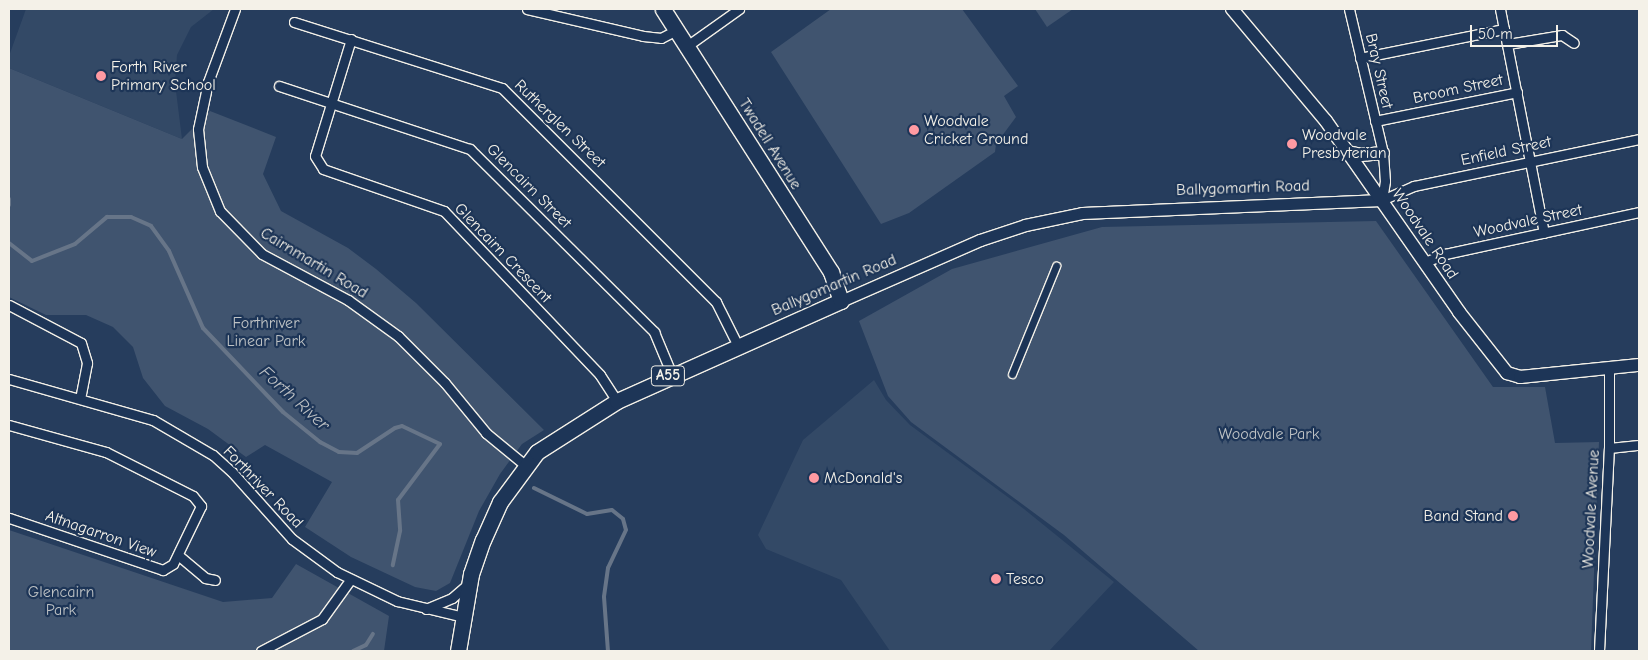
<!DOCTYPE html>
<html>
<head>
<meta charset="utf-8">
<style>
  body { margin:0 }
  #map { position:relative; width:1648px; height:660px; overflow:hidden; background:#263d5d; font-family:"Comic Neue",sans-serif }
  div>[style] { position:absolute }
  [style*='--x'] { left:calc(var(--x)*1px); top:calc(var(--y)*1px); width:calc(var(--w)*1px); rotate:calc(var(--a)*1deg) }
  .built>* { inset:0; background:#334966 }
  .green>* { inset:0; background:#40546f }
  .stream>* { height:4px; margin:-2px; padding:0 2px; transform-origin:2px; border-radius:2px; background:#677588 }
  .roads { filter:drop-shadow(1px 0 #f4f1e8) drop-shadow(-1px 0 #f4f1e8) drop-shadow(0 1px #f4f1e8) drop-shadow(0 -1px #f4f1e8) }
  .pedestrian>* { height:7px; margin:-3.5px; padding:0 3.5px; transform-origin:3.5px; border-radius:3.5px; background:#1d3557 }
  .minor>* { height:9px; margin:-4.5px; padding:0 4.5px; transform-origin:4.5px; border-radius:4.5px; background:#1d3557 }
  .tertiary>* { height:11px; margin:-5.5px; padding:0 5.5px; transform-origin:5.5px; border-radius:5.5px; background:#1d3557 }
  .secondary>* { height:12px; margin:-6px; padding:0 6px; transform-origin:6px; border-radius:6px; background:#1d3557 }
  .trunk>* { height:15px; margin:-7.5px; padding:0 7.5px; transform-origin:7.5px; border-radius:7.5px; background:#1d3557 }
  .dots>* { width:14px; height:14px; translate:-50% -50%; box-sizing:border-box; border:2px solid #1d3557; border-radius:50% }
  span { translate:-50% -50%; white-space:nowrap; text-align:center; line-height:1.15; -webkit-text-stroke:4.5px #1d3557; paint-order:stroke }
  .shield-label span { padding:1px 4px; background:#1d3557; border:1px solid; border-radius:4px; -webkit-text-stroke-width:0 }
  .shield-label { font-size:15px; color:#f4f1e8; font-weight:700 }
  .poi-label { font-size:16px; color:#f4f1e8 }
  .left { translate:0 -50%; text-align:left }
  .right { translate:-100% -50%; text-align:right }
  .street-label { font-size:16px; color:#f4f1e8 }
  .park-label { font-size:16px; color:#bec2c4 }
  .water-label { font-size:18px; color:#bcbfc2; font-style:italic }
  .frame { position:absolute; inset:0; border:10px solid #f4f1e8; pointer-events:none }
  .scale { position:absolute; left:1470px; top:25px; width:88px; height:22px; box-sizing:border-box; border:2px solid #f4f1e8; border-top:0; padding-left:6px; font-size:15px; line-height:18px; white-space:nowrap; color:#f4f1e8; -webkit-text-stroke:4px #1d3557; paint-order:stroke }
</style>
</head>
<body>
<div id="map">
  <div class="built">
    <i style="clip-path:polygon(26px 9px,214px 9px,191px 27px,177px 55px,175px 83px,182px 139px,9px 68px,9px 56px)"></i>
    <i style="clip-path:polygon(874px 380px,886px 400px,910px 425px,1024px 509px,1114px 582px,1049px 651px,890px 651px,841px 580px,766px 549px,758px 535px,803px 440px)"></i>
  </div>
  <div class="green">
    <i style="clip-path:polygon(831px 9px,962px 9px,1018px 86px,1004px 96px,1016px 117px,996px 144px,995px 152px,909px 213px,881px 224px,771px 52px)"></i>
    <i style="clip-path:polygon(1035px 9px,1073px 9px,1047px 27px)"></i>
    <i style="clip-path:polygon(9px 68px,182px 139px,210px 111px,276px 137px,263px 174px,281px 211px,348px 248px,376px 269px,416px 303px,544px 430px,522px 444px,500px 474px,479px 511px,450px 583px,436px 591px,415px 587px,351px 557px,305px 527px,332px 482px,265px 445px,246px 457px,208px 429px,165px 406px,143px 378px,133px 347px,113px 327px,86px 315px,46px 315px,9px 297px)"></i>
    <i style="clip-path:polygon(1376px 221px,1493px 387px,1545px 387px,1555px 443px,1599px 442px,1591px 651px,1199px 651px,1064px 535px,911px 422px,888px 396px,859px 321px,952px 269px,1102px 227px)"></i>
    <i style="clip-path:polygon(9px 530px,223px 602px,272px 598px,296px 564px,389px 616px,384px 651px,9px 651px)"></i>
  </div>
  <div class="stream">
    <i style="--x:9;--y:199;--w:6;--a:90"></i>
    <i style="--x:9;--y:243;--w:29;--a:38"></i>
    <i style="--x:32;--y:261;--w:46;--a:-21.6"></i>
    <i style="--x:75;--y:244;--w:42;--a:-40.2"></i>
    <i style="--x:107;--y:217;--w:24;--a:0"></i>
    <i style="--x:131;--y:217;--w:22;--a:24"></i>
    <i style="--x:151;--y:226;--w:31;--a:54"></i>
    <i style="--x:169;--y:251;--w:84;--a:66.2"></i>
    <i style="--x:203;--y:328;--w:116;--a:46.4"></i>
    <i style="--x:283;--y:412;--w:48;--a:39"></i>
    <i style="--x:320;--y:442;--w:21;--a:28"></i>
    <i style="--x:339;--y:452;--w:18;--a:3"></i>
    <i style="--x:357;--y:453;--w:45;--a:-33.3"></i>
    <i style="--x:395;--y:428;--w:7;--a:-16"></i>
    <i style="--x:402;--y:426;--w:42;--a:25.3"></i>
    <i style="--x:440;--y:444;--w:70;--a:126.9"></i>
    <i style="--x:398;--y:500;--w:31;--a:86"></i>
    <i style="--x:400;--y:531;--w:35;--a:102"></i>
    <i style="--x:534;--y:488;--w:59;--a:26.1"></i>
    <i style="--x:587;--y:514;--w:25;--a:-9"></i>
    <i style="--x:612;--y:510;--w:14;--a:39"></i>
    <i style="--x:623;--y:519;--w:11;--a:75"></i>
    <i style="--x:626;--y:530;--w:42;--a:115.3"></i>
    <i style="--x:608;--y:568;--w:29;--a:98"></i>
    <i style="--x:604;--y:597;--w:54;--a:85.8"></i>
    <i style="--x:353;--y:651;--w:14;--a:-25"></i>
    <i style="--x:366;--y:645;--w:13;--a:-58"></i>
  </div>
  <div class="roads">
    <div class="pedestrian">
      <i style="--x:1012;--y:374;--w:117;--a:-67.8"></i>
    </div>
    <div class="minor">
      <i style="--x:235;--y:9;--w:78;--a:110.3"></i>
      <i style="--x:208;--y:82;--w:48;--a:102"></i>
      <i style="--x:198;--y:129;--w:38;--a:84"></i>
      <i style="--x:202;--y:167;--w:48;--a:67.8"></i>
      <i style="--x:220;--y:211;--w:60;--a:45.7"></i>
      <i style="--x:262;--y:254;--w:98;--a:28.1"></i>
      <i style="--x:348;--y:300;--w:62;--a:35.8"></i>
      <i style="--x:398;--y:336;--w:66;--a:45"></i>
      <i style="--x:445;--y:383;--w:65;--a:50.6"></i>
      <i style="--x:486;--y:433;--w:50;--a:39.4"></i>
      <i style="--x:527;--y:9;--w:119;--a:13.1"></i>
      <i style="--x:643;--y:36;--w:18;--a:6"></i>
      <i style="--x:661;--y:38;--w:18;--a:-27"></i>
      <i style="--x:1349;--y:9;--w:148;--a:76.7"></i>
      <i style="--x:1383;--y:153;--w:28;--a:86"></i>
      <i style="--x:1385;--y:181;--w:19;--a:99"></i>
      <i style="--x:1500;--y:9;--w:228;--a:78.9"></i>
      <i style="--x:294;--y:22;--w:218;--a:17.6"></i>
      <i style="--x:502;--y:88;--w:303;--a:45"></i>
      <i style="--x:716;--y:302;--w:49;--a:63.4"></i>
      <i style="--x:351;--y:39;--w:122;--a:107.1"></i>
      <i style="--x:315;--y:156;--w:15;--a:58"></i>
      <i style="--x:323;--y:169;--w:128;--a:19.1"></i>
      <i style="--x:444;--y:211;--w:226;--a:46.4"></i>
      <i style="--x:600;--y:375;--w:31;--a:57"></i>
      <i style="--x:1508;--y:44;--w:55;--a:-9.5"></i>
      <i style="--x:1562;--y:35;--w:14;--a:34"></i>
      <i style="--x:687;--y:46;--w:64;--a:-35.4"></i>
      <i style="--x:1360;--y:58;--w:147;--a:-11.4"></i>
      <i style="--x:279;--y:86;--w:201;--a:18.3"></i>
      <i style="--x:470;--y:149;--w:260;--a:44.8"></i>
      <i style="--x:654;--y:332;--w:47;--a:67.3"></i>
      <i style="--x:1375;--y:121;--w:145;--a:-11.5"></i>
      <i style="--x:1382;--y:200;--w:35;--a:-24"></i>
      <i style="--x:1414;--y:186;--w:230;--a:-11.8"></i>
      <i style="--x:1425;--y:262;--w:22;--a:-22"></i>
      <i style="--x:1445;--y:254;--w:198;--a:-12.2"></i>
      <i style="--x:9;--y:305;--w:81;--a:27.8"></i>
      <i style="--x:81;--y:343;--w:21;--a:73"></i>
      <i style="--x:87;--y:363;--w:36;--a:101"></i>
      <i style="--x:9;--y:379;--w:150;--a:15.9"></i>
      <i style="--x:153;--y:420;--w:69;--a:30.3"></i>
      <i style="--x:213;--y:455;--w:25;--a:42"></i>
      <i style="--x:232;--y:472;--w:90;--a:48.2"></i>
      <i style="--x:292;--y:539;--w:56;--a:36.3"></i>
      <i style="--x:337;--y:572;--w:67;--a:25.8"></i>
      <i style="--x:397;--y:601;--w:68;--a:13.6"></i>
      <i style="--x:9;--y:425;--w:101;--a:15.6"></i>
      <i style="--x:106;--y:452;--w:97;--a:26.8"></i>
      <i style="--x:193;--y:496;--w:13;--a:51"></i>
      <i style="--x:201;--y:506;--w:64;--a:115.8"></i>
      <i style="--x:173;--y:564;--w:12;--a:149"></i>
      <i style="--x:163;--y:570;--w:163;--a:-161.3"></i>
      <i style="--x:1609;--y:448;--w:30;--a:-6"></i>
      <i style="--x:178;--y:555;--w:35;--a:40"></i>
      <i style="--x:205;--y:578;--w:10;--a:11"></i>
      <i style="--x:426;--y:609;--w:28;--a:-23"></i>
      <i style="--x:452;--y:598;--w:21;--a:-41"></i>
      <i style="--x:261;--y:651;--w:69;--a:-27.7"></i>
      <i style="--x:322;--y:619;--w:48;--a:-54.3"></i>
      <i style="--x:1599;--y:651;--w:203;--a:-87.2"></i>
      <i style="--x:1609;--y:448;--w:80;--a:-90"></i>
    </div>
    <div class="tertiary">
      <i style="--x:841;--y:301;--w:152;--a:-23.7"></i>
      <i style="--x:980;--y:240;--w:47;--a:-18.4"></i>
      <i style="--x:1025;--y:225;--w:58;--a:-11.9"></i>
      <i style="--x:1082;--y:213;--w:300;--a:-2.5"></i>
    </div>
    <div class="secondary">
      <i style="--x:1232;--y:9;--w:146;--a:50"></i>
      <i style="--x:1326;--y:121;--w:233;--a:55.1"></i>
      <i style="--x:1459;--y:312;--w:78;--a:51.8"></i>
      <i style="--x:1507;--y:373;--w:14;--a:17"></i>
      <i style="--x:1520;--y:377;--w:120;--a:-5.8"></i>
      <i style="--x:1348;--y:152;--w:13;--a:13"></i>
      <i style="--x:1361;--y:155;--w:22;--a:-5"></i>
    </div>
    <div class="trunk">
      <i style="--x:458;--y:651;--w:78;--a:-80.4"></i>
      <i style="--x:471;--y:574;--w:36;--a:-71"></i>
      <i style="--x:483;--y:540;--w:42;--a:-65.9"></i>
      <i style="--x:500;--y:502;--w:62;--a:-53.5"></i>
      <i style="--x:537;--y:452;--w:95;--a:-32.5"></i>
      <i style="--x:617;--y:401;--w:245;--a:-24.1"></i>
      <i style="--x:841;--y:301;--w:31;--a:-109"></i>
      <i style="--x:831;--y:272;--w:312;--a:-122.6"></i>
    </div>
  </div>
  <div class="dots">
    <i style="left:101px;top:76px;background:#ff9aa2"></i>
    <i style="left:914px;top:130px;background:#ff9aa2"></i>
    <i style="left:1292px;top:144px;background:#ff9aa2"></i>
    <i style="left:814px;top:478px;background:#ff9aa2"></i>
    <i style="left:1513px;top:516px;background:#ff9aa2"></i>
    <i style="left:996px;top:579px;background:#ff9aa2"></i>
  </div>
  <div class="shield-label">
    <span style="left:668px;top:376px">A55</span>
  </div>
  <div class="poi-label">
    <span class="left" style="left:111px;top:76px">Forth River<br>Primary School</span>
    <span class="left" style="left:924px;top:130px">Woodvale<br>Cricket Ground</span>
    <span class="left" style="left:1302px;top:144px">Woodvale<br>Presbyterian</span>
    <span class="left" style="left:824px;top:478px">McDonald's</span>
    <span class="right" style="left:1503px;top:516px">Band Stand</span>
    <span class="left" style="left:1006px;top:579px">Tesco</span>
  </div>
  <div class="street-label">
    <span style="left:1379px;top:71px;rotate:77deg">Bray Street</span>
    <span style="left:1458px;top:89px;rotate:-12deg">Broom Street</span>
    <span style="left:560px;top:124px;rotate:44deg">Rutherglen Street</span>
    <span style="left:770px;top:144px;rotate:58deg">Twadell Avenue</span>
    <span style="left:1506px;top:151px;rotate:-12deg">Enfield Street</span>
    <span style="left:529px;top:186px;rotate:45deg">Glencairn Street</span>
    <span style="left:1243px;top:188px;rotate:-2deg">Ballygomartin Road</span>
    <span style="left:1528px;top:221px;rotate:-12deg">Woodvale Street</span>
    <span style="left:1425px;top:234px;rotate:56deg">Woodvale Road</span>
    <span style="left:503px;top:253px;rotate:46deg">Glencairn Crescent</span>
    <span style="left:314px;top:263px;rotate:31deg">Cairnmartin Road</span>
    <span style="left:834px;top:285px;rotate:-23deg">Ballygomartin Road</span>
    <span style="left:263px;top:487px;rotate:46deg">Forthriver Road</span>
    <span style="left:1591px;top:509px;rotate:-87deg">Woodvale Avenue</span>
    <span style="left:101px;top:534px;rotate:19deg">Altnagarron View</span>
  </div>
  <div class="park-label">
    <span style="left:266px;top:332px">Forthriver<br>Linear Park</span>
    <span style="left:1269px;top:434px">Woodvale Park</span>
    <span style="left:61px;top:601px">Glencairn<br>Park</span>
  </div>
  <div class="water-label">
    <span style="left:294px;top:399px;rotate:42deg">Forth River</span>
  </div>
  <div class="frame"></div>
  <div class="scale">50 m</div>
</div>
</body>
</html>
